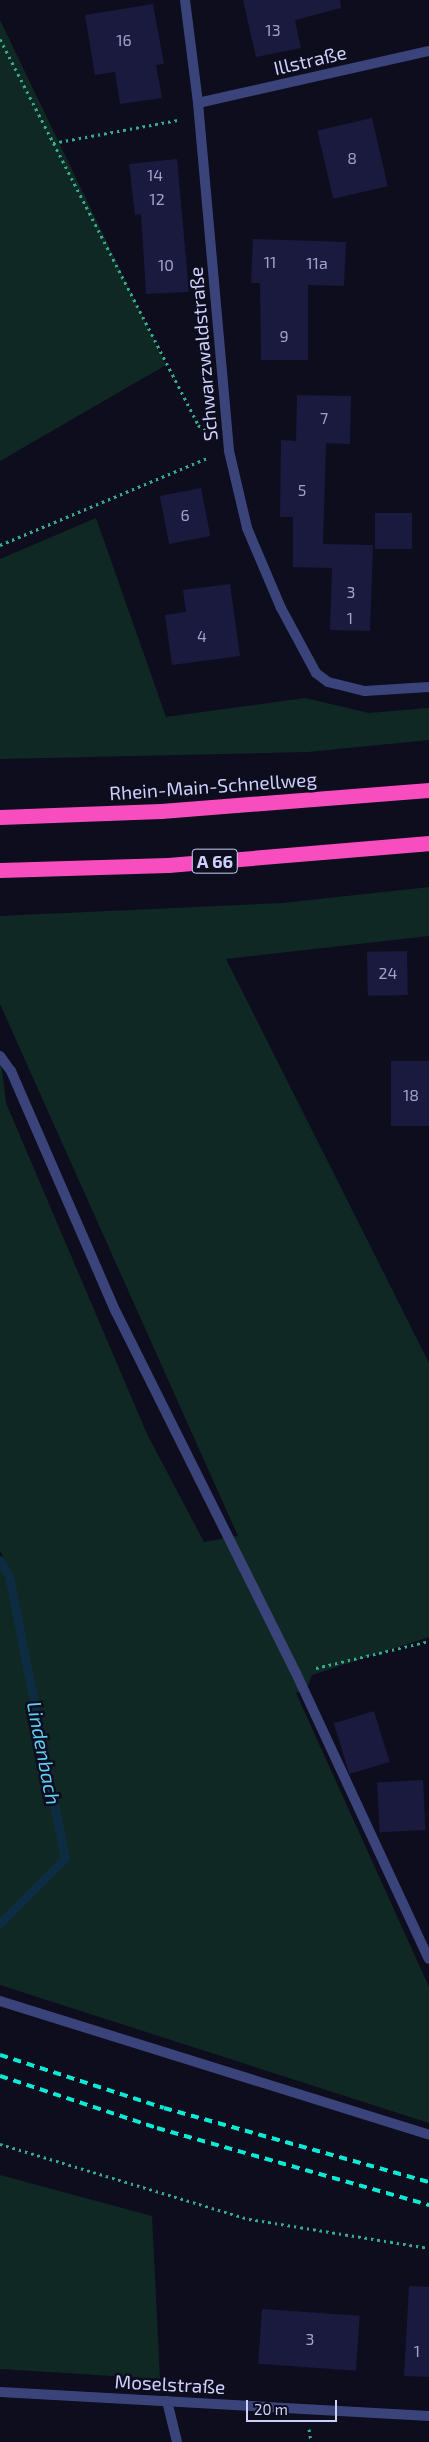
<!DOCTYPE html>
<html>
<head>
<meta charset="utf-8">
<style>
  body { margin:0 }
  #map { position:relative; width:429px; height:2442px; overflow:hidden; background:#0d0d1e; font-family:"Exo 2",sans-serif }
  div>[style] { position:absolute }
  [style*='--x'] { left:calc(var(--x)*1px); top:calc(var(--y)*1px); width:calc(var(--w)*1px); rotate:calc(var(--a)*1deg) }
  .green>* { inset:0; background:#102823 }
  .stream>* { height:9px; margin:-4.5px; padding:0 4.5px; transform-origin:4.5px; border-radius:4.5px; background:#0e2c41 }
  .building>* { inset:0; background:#1a1a3e; transform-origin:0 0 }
  .path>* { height:3px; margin-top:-1.5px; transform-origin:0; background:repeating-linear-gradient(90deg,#33ab8c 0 2.5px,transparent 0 6.5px) }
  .service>* { height:10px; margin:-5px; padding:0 5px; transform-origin:5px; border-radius:5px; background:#3a447b }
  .minor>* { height:10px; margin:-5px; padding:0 5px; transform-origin:5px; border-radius:5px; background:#3a447b }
  .motorway>* { height:15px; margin:-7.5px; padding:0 7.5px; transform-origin:7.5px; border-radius:7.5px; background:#f74dbf }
  .rail>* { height:4px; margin-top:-2px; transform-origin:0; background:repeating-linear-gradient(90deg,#0aebd6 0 8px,transparent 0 14px) }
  span { translate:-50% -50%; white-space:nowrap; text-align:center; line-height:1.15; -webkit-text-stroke:5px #0d0d1e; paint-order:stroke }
  .number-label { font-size:16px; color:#a0a2cd }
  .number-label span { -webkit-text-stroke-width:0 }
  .shield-label span { padding:1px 4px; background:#0d0d1e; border:1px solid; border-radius:4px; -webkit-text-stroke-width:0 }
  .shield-label { font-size:18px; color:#cdd0fd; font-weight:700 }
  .street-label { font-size:19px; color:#cdd0fd }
  .water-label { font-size:20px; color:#5fcff8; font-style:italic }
  .scale { position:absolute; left:246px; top:2400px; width:91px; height:22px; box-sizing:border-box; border:2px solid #cdd0fd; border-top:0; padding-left:6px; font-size:15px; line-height:18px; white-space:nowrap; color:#cdd0fd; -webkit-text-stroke:4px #0d0d1e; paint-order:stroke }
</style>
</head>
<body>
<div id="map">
  <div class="green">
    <i style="clip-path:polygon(0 20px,166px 365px,0 461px)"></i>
    <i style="clip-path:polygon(96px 518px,166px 717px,305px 698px,369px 713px,429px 708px,429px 740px,308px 752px,0 759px,0 559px)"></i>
    <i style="clip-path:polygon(429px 887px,429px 936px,226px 959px,429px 1363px,429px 1637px,312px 1675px,307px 1688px,296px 1693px,429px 1987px,429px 2123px,0 1985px,0 1566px,4px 1574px,13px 1574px,0 1551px,0 1052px,6px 1103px,147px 1434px,204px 1542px,238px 1536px,0 1004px,0 916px,283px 903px)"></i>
    <i style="clip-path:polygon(0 2175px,152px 2216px,160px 2379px,0 2369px)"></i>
  </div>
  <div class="stream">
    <i style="--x:0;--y:1560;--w:18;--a:61"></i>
    <i style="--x:9;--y:1576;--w:288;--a:78.8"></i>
    <i style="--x:65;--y:1858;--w:92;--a:135"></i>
  </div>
  <div class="building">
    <i style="clip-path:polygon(243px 0,340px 0,341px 8px,295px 20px,301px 48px,256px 57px)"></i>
    <i style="clip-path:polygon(153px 4px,164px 64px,156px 65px,162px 98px,120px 104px,115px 72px,95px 75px,85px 15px)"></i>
    <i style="left:372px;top:118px;width:70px;height:56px;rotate:77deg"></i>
    <i style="clip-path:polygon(177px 159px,189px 292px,146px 294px,141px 214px,135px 215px,129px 164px)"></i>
    <i style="clip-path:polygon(253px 239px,346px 242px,344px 286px,308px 285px,308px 360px,261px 360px,260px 283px,251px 283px)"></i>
    <i style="clip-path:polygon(297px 395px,351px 396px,350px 444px,326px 443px,323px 544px,373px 545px,370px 631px,330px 630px,332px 568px,293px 567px,293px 517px,280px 517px,281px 440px,296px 441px)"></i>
    <i style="left:201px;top:488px;width:49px;height:42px;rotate:79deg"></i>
    <i style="left:412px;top:513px;width:36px;height:37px;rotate:90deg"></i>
    <i style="clip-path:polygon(230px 584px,240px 656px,172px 665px,165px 615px,186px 612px,183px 590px)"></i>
    <i style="left:407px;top:951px;width:44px;height:40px;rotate:89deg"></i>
    <i style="left:429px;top:1061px;width:65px;height:38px;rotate:90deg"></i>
    <i style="left:374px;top:1711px;width:53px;height:42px;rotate:73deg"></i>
    <i style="left:423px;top:1780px;width:50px;height:46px;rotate:87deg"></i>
    <i style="clip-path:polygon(409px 2286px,429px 2287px,429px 2377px,404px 2376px)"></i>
    <i style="left:262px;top:2309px;width:98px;height:55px;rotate:4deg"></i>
  </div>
  <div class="path">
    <i style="--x:0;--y:39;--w:434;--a:62.8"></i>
    <i style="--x:198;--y:425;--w:10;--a:37"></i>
    <i style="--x:53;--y:143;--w:127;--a:-10.4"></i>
    <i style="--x:0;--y:545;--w:227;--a:-22.8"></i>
    <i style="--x:316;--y:1668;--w:116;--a:-13.4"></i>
    <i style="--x:0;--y:2144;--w:260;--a:16.8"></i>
    <i style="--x:249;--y:2219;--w:182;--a:9.2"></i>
    <i style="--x:309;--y:2429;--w:13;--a:81"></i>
  </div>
  <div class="service">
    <i style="--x:0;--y:1056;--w:19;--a:54"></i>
    <i style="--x:11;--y:1071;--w:263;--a:66.5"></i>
    <i style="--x:116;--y:1312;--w:403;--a:63.5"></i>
    <i style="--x:296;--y:1673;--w:315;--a:65.1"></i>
    <i style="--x:0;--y:2001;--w:449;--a:17.3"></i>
  </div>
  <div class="minor">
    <i style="--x:185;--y:0;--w:104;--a:82.8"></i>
    <i style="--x:198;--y:103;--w:349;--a:84.9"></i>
    <i style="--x:229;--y:451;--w:79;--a:76.8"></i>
    <i style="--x:247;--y:528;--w:87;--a:67"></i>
    <i style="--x:281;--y:608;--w:74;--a:61.7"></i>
    <i style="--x:316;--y:673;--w:15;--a:37"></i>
    <i style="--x:328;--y:682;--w:38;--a:14"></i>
    <i style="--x:365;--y:691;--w:64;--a:-3.6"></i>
    <i style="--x:198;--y:103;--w:237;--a:-12.7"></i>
    <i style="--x:0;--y:2392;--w:430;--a:3.2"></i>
    <i style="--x:167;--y:2401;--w:42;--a:76.3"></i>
  </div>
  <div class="motorway">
    <i style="--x:0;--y:817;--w:161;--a:-2.1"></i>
    <i style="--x:161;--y:811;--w:269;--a:-4.5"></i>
    <i style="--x:0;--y:870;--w:168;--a:-1.7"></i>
    <i style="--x:168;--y:865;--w:262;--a:-4.8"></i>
  </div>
  <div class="rail">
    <i style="--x:0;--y:2055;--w:172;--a:17.9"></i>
    <i style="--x:164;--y:2108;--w:275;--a:15.6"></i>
    <i style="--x:0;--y:2076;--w:165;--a:18.3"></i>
    <i style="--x:157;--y:2128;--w:283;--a:15.8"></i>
  </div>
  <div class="number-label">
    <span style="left:273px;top:30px">13</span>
    <span style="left:124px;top:40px">16</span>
    <span style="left:352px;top:158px">8</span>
    <span style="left:155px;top:175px">14</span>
    <span style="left:157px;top:199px">12</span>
    <span style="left:270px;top:262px">11</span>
    <span style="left:317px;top:263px">11a</span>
    <span style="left:166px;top:265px">10</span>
    <span style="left:284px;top:336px">9</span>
    <span style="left:324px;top:418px">7</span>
    <span style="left:302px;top:490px">5</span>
    <span style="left:185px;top:515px">6</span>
    <span style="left:351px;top:592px">3</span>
    <span style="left:350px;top:618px">1</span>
    <span style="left:202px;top:636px">4</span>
    <span style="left:388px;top:973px">24</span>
    <span style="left:411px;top:1095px">18</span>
    <span style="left:310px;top:2339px">3</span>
    <span style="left:417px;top:2351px">1</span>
  </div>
  <div class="shield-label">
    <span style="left:215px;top:861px">A 66</span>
  </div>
  <div class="street-label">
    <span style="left:310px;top:60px;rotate:-13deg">Illstraße</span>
    <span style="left:203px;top:354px;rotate:-95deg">Schwarzwaldstraße</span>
    <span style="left:213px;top:786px;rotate:-4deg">Rhein-Main-Schnellweg</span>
    <span style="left:170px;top:2384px;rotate:3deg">Moselstraße</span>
  </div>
  <div class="water-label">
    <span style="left:44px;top:1753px;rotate:79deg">Lindenbach</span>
  </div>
  <div class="scale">20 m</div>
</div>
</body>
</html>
